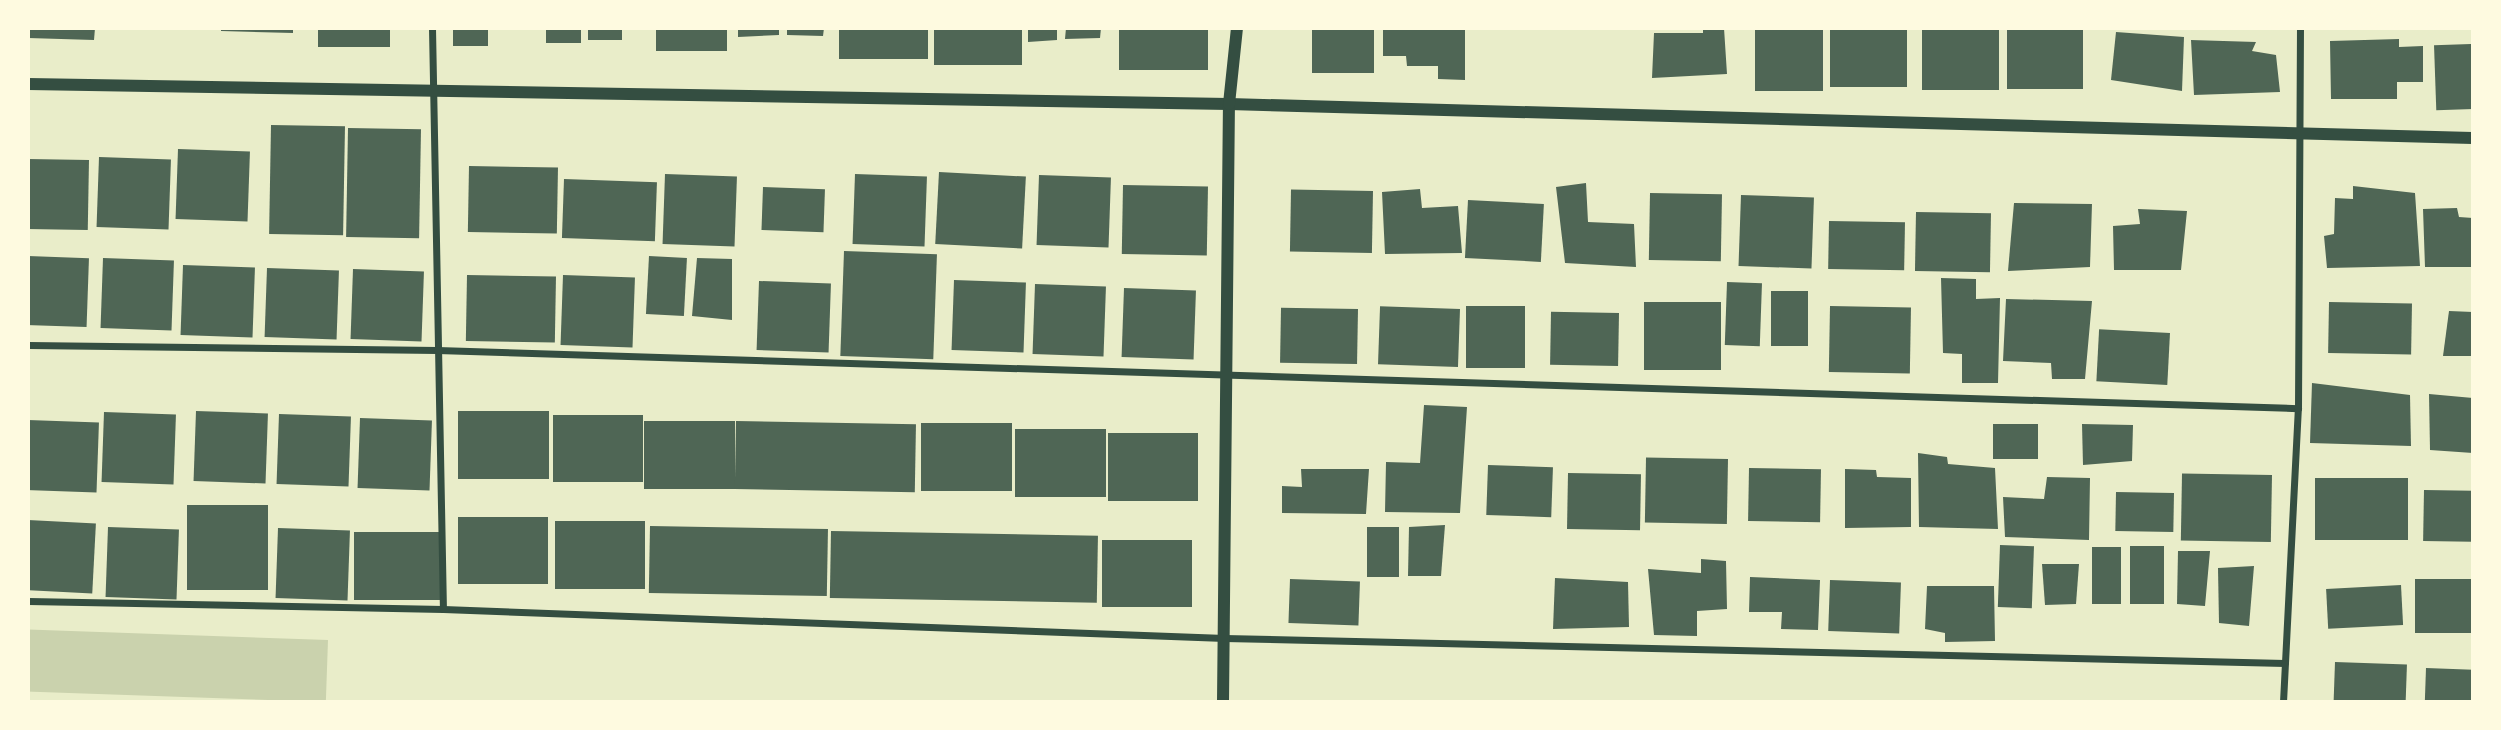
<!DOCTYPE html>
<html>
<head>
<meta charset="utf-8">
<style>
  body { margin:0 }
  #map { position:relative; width:2501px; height:730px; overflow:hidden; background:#e9edc9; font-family:Mulish,sans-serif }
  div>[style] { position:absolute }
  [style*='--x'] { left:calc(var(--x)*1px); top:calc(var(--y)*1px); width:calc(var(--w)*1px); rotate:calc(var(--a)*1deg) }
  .green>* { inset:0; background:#cad2ad; transform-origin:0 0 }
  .building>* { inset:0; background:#4f6655; transform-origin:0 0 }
  .minor>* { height:7px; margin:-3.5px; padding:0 3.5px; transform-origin:3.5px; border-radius:3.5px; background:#344e41 }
  .tertiary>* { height:12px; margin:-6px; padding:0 6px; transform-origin:6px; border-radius:6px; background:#344e41 }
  span { translate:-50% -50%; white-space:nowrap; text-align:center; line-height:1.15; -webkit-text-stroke:5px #fefae0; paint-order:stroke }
  .frame { position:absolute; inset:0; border:30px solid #fefae0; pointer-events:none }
</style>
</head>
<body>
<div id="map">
  <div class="green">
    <i style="left:328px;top:640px;width:62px;height:300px;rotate:92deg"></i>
  </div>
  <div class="building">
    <i style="clip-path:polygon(28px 28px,95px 28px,94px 40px,28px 38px)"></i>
    <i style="clip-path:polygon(221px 28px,293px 28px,293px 33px,221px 31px)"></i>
    <i style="left:318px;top:28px;width:72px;height:19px"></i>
    <i style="left:453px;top:28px;width:35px;height:18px"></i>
    <i style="left:546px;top:28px;width:35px;height:15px"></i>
    <i style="left:588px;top:28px;width:34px;height:12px"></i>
    <i style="left:656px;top:28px;width:71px;height:23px"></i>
    <i style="clip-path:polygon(738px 28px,779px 28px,779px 35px,738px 37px)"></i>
    <i style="clip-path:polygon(787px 28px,824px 28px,823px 36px,787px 35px)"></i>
    <i style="left:839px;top:28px;width:89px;height:31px"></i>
    <i style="left:934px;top:28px;width:88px;height:37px"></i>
    <i style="clip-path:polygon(1028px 28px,1057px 28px,1057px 40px,1028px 42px)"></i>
    <i style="clip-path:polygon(1066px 28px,1101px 28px,1100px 38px,1065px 39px)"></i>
    <i style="left:1119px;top:28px;width:89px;height:42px"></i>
    <i style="left:1312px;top:28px;width:62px;height:45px"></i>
    <i style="clip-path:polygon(1383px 28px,1465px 28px,1465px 80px,1438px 79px,1438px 66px,1407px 66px,1406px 56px,1383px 56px)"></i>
    <i style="clip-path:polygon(1703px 28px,1724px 28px,1727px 74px,1652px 78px,1654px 33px,1703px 33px)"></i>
    <i style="left:1755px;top:28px;width:68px;height:63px"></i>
    <i style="left:1830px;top:28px;width:77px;height:59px"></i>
    <i style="left:1922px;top:28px;width:77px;height:62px"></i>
    <i style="left:2007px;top:28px;width:76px;height:61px"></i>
    <i style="clip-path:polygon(2116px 32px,2184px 37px,2182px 91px,2111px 80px)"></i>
    <i style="clip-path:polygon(2399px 39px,2399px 47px,2423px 46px,2423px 82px,2397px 82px,2397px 99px,2331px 99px,2330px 41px)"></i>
    <i style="clip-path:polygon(2191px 40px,2256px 42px,2252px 51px,2276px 55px,2280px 92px,2194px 95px)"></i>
    <i style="left:2471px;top:44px;width:65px;height:37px;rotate:88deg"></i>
    <i style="left:271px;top:125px;width:74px;height:109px;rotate:1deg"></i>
    <i style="left:348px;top:128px;width:73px;height:109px;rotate:1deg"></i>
    <i style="left:178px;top:149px;width:72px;height:70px;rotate:2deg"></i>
    <i style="left:99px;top:157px;width:72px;height:70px;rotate:2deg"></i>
    <i style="left:28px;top:159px;width:61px;height:70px;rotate:1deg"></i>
    <i style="left:469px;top:166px;width:89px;height:66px;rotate:1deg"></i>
    <i style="left:939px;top:172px;width:87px;height:72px;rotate:3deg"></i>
    <i style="left:665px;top:174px;width:72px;height:70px;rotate:2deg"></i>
    <i style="left:855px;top:174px;width:72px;height:70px;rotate:2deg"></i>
    <i style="left:1039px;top:175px;width:72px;height:70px;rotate:2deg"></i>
    <i style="left:564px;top:179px;width:93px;height:59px;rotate:2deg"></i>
    <i style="clip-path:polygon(1586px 183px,1588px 222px,1634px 224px,1636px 267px,1565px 263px,1556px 187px)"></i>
    <i style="left:1123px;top:185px;width:85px;height:69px;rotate:1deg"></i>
    <i style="clip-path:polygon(2353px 186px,2415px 193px,2420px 266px,2327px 268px,2324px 236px,2334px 234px,2335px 198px,2353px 199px)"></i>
    <i style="left:763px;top:187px;width:62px;height:43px;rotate:2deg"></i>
    <i style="clip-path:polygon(1420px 189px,1422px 208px,1458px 206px,1462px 253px,1385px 254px,1382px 192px)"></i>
    <i style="left:1373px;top:191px;width:62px;height:82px;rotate:91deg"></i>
    <i style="left:1650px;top:193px;width:72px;height:67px;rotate:1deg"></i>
    <i style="left:1741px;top:195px;width:73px;height:71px;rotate:2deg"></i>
    <i style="left:1468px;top:200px;width:76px;height:58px;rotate:3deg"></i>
    <i style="clip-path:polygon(2014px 203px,2092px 204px,2090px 267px,2008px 271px)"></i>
    <i style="clip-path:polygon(2457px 208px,2459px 217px,2473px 218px,2473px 267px,2425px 267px,2423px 209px)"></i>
    <i style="clip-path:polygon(2138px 209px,2187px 211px,2181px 270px,2114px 270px,2113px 226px,2140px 224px)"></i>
    <i style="left:1916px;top:212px;width:75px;height:59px;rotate:1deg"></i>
    <i style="left:1829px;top:221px;width:76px;height:48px;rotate:1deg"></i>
    <i style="left:844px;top:251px;width:93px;height:105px;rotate:2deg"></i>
    <i style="left:28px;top:256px;width:61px;height:69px;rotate:2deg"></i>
    <i style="left:649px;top:256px;width:38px;height:58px;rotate:3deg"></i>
    <i style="left:103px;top:258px;width:71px;height:70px;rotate:2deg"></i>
    <i style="clip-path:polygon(697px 258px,732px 259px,732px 320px,692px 316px)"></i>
    <i style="left:183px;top:265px;width:72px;height:70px;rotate:2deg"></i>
    <i style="left:267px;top:268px;width:72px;height:69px;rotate:2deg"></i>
    <i style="left:353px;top:269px;width:71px;height:70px;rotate:2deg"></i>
    <i style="left:467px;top:275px;width:89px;height:66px;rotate:1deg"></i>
    <i style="left:563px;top:275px;width:72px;height:70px;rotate:2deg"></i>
    <i style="clip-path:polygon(1941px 278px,1976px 279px,1976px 299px,2000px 298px,1998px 383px,1962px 383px,1962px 354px,1943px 353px)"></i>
    <i style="left:954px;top:280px;width:72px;height:70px;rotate:2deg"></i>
    <i style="left:759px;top:281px;width:72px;height:69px;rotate:2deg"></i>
    <i style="left:1727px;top:282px;width:35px;height:63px;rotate:2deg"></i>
    <i style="left:1035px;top:284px;width:71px;height:70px;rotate:2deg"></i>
    <i style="left:1124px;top:288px;width:72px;height:69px;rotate:2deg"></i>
    <i style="left:1808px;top:291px;width:55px;height:37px;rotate:90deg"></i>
    <i style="clip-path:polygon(2006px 299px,2092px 301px,2085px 379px,2052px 379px,2051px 363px,2003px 361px)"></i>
    <i style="left:1644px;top:302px;width:77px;height:68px"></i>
    <i style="left:2329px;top:302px;width:83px;height:51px;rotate:1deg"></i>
    <i style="left:1466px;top:306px;width:59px;height:62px"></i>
    <i style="left:1830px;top:306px;width:81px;height:66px;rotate:1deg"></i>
    <i style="left:1358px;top:309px;width:55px;height:77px;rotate:91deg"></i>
    <i style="left:1460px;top:309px;width:58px;height:80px;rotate:92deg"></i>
    <i style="clip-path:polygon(2449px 311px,2473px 312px,2473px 356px,2443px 356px)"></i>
    <i style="left:1619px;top:313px;width:53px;height:68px;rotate:91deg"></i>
    <i style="left:2170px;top:333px;width:52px;height:71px;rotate:93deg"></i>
    <i style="clip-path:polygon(2312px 383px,2410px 395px,2411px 446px,2310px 443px)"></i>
    <i style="clip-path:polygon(2429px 394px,2473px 398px,2473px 453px,2430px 450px)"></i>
    <i style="clip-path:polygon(1424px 405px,1467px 407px,1460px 513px,1385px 512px,1386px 462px,1420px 463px)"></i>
    <i style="left:196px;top:411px;width:72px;height:70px;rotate:2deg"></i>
    <i style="left:458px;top:411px;width:91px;height:68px"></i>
    <i style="left:104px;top:412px;width:72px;height:70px;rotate:2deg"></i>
    <i style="left:279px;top:414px;width:72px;height:70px;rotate:2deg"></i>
    <i style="left:553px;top:415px;width:90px;height:67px"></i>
    <i style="left:360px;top:418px;width:72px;height:70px;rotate:2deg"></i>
    <i style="left:28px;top:420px;width:71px;height:70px;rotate:2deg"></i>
    <i style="left:644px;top:421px;width:91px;height:68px"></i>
    <i style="left:736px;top:421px;width:180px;height:68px;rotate:1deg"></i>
    <i style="left:1012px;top:423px;width:68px;height:91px;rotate:90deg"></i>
    <i style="left:1993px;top:424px;width:45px;height:35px"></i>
    <i style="clip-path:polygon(2082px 424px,2133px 425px,2132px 461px,2083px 465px)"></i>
    <i style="left:1015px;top:429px;width:91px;height:68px"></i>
    <i style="left:1198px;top:433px;width:68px;height:90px;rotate:90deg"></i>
    <i style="clip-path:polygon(1918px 453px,1947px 457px,1948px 464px,1995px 468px,1998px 529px,1919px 527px)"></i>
    <i style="left:1728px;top:459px;width:65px;height:82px;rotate:91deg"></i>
    <i style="left:1488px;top:465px;width:65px;height:50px;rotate:2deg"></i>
    <i style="left:1749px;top:468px;width:72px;height:53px;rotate:1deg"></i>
    <i style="clip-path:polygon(1301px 469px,1369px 469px,1366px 514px,1282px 513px,1282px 486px,1302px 487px)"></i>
    <i style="clip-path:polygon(1845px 469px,1876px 470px,1877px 477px,1911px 478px,1911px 527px,1845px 528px)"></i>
    <i style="left:1568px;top:473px;width:73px;height:56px;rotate:1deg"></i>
    <i style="left:2272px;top:475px;width:67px;height:90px;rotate:91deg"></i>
    <i style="clip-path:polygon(2047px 477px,2090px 478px,2089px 540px,2005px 537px,2003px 497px,2044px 499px)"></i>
    <i style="left:2315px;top:478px;width:93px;height:62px"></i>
    <i style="left:2424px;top:490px;width:49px;height:51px;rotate:1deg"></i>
    <i style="left:2116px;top:492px;width:58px;height:39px;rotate:1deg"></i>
    <i style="left:187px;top:505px;width:81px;height:85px"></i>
    <i style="left:458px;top:517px;width:90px;height:67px"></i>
    <i style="left:28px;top:520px;width:68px;height:70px;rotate:3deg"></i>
    <i style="left:555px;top:521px;width:90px;height:68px"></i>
    <i style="clip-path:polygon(1445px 525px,1441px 576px,1408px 576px,1409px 527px)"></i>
    <i style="left:650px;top:526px;width:178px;height:67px;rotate:1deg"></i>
    <i style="left:108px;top:527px;width:71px;height:70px;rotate:2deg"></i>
    <i style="left:1367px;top:527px;width:32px;height:50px"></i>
    <i style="left:278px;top:528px;width:72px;height:70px;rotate:2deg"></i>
    <i style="left:831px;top:531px;width:267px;height:67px;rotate:1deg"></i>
    <i style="left:354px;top:532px;width:90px;height:68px"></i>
    <i style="left:1102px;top:540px;width:90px;height:67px"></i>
    <i style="left:2000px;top:545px;width:34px;height:62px;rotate:2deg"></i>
    <i style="left:2130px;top:546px;width:34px;height:58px"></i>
    <i style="left:2092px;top:547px;width:29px;height:57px"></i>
    <i style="clip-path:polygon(2178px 551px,2210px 551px,2205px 606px,2177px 604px)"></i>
    <i style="clip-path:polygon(1701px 559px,1726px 561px,1727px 609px,1697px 611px,1697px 636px,1654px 635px,1648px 569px,1701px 573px)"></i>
    <i style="clip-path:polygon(2042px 564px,2079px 564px,2076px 604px,2045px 605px)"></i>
    <i style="clip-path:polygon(2254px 566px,2249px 626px,2219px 623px,2218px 568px)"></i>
    <i style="clip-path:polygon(1750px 577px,1820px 580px,1818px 630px,1781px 629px,1782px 612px,1749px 612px)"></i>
    <i style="clip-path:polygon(1555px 578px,1628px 582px,1629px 627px,1553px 629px)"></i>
    <i style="left:1290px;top:579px;width:70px;height:44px;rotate:2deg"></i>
    <i style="left:2473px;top:579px;width:54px;height:58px;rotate:90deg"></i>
    <i style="left:1830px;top:580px;width:71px;height:51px;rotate:2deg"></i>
    <i style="left:2401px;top:585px;width:40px;height:75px;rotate:87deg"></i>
    <i style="clip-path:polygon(1927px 586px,1994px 586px,1995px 641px,1945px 642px,1945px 633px,1925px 629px)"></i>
    <i style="left:2335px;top:662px;width:72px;height:40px;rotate:2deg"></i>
    <i style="left:2426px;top:668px;width:47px;height:34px;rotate:2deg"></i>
  </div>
  <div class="minor">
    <i style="--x:432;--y:28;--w:581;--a:88.92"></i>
    <i style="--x:28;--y:345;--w:409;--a:0.7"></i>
    <i style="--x:437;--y:350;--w:1862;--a:1.79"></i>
    <i style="--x:28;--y:601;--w:415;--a:1.1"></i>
    <i style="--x:443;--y:609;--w:782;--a:2.13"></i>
    <i style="--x:1224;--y:638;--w:1061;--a:1.35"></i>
    <i style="--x:2283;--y:702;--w:294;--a:-87.1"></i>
    <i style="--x:2298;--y:408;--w:380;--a:-89.7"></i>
  </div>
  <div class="tertiary">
    <i style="--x:28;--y:84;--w:1201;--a:0.95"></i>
    <i style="--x:1229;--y:104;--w:1244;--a:1.57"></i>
    <i style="--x:1223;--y:702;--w:598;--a:-89.43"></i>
    <i style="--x:1229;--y:104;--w:76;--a:-84"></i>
  </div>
  <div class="frame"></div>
</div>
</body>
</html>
